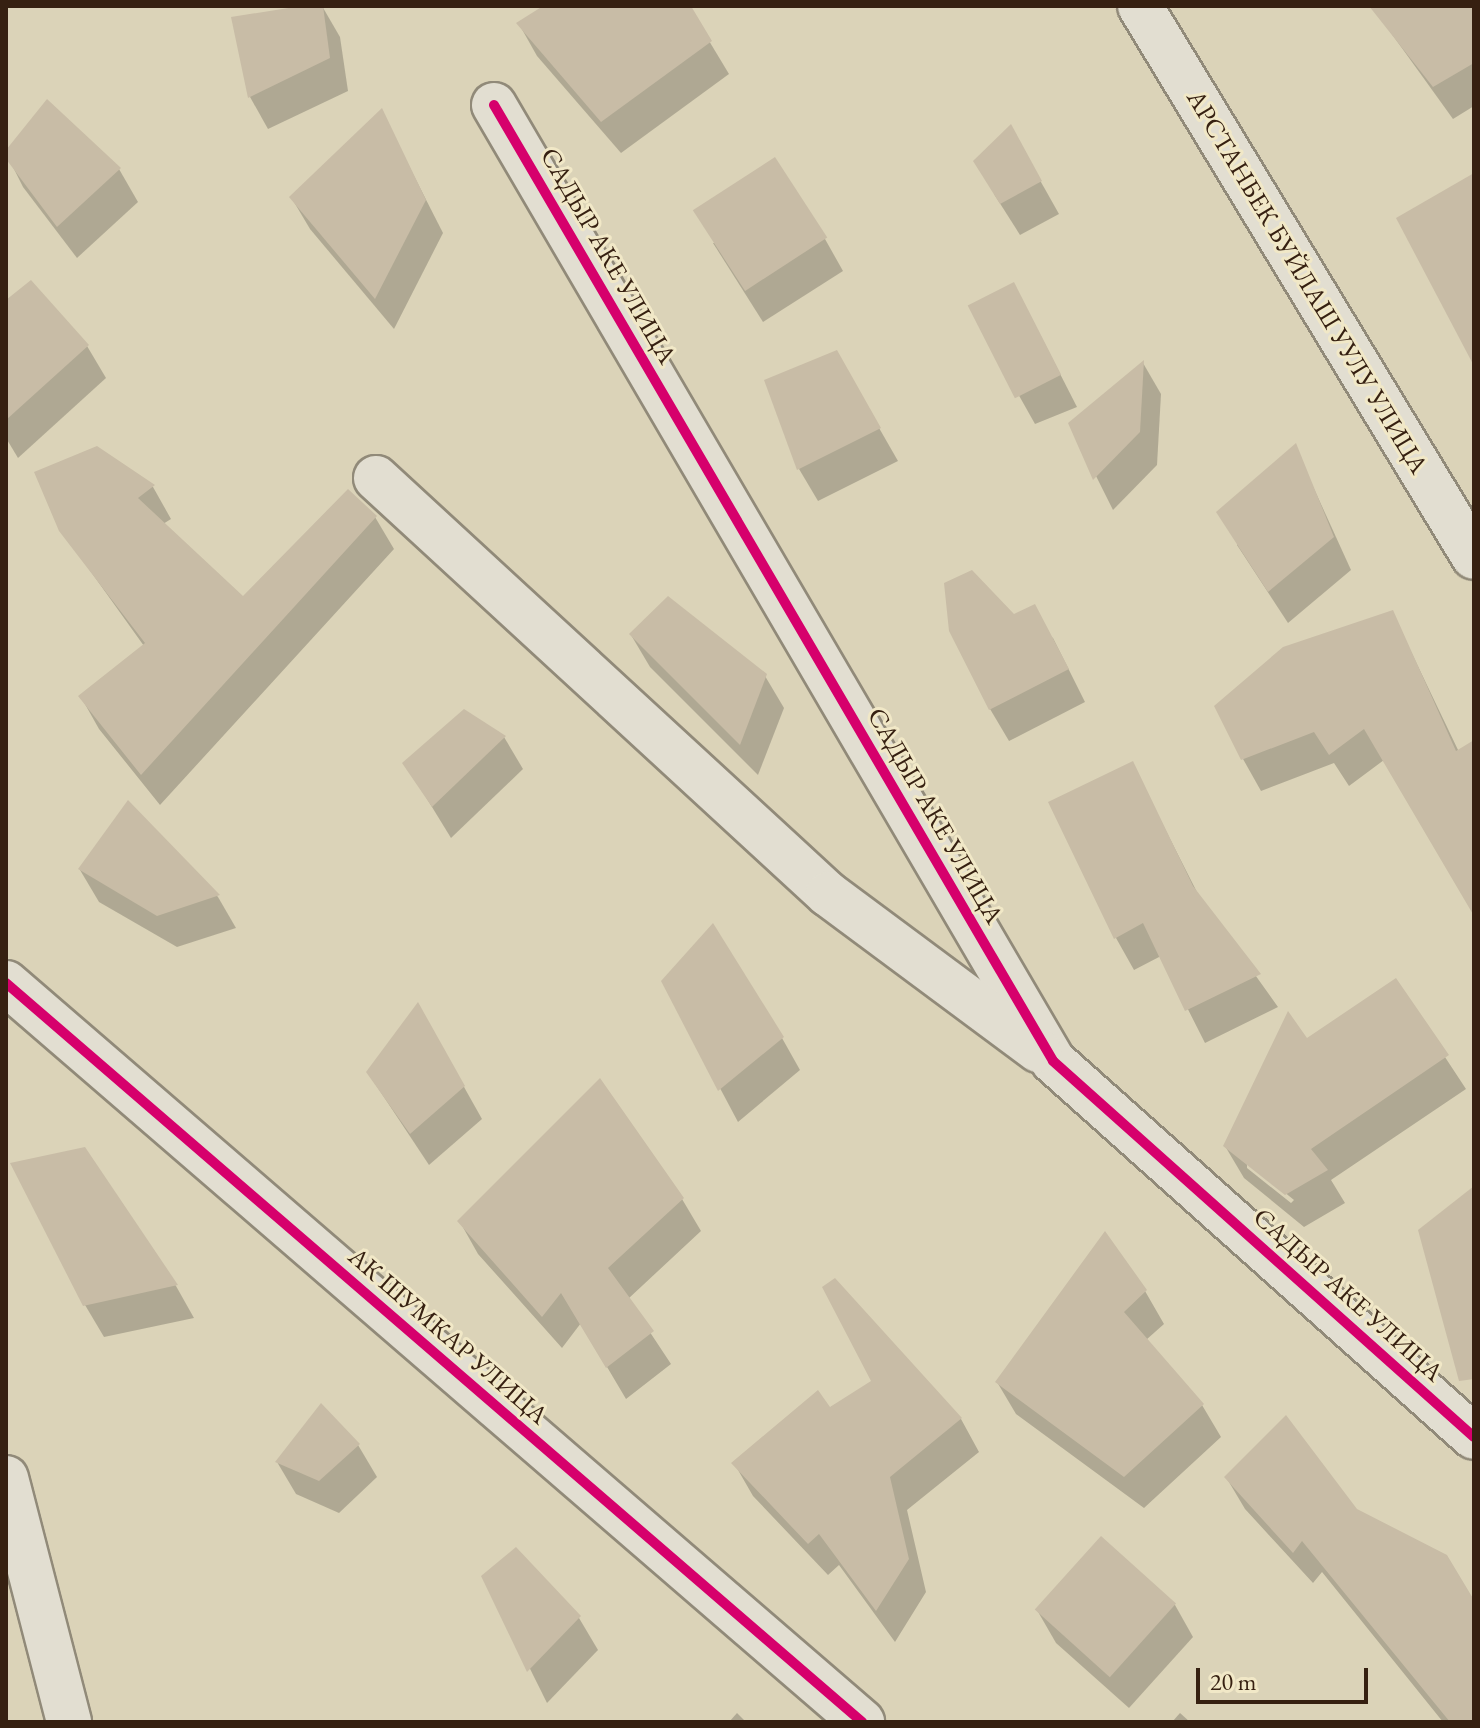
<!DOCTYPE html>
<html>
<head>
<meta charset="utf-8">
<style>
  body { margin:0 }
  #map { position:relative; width:1480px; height:1728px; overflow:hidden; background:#dbd3b8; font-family:"EB Garamond",serif }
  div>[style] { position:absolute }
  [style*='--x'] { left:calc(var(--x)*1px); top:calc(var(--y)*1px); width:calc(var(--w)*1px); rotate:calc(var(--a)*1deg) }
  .shadow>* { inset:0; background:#0003 }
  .building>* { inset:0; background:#c8bca6; transform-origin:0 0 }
  .roads { filter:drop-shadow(2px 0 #918a79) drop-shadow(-2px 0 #918a79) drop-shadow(0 2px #918a79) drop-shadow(0 -2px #918a79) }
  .street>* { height:44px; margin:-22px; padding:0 22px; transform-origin:22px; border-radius:22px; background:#e2ded1 }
  .cycleway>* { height:10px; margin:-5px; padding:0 5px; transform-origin:5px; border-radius:5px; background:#d6006c }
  span { translate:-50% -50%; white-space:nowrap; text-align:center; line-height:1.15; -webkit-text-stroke:6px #f1e8c7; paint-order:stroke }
  .street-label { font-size:26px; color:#362011 }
  .frame { position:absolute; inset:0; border:8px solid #362011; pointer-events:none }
  .scale { position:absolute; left:1196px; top:1668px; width:172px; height:36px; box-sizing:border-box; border:4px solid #362011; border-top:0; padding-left:10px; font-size:24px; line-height:28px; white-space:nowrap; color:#362011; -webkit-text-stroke:6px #f1e8c7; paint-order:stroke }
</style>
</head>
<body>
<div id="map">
  <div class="shadow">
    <i style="clip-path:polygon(322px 6px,340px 37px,348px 91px,268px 129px,250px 97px,234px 18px)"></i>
    <i style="clip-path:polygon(547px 6px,688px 6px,729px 74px,621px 153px,537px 56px,519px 24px)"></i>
    <i style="clip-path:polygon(1391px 6px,1474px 6px,1474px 106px,1453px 119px,1381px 19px)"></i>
    <i style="clip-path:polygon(388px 125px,443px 233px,394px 329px,310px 229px,291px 197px)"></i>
    <i style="clip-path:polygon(6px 153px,119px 169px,138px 202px,77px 258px,23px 187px)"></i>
    <i style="clip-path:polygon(1028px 159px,1059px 214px,1020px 235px,994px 194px)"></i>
    <i style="clip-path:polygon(825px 239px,843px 271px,763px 322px,713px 243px)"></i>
    <i style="clip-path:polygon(6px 303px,87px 346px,106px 378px,18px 458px,6px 438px)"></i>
    <i style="clip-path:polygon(1031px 317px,1077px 407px,1035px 424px,1017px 392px)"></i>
    <i style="clip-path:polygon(836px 353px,898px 461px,818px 501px,799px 469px)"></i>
    <i style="clip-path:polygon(1143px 363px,1161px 394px,1157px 465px,1113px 510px,1070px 424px)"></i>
    <i style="clip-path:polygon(1295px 447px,1351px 570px,1288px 623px,1237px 545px)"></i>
    <i style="clip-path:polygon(97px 448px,153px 487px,171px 519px,163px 524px,243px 599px,375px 517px,394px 549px,160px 805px,99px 729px,81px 697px,144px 646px,61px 530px)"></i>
    <i style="clip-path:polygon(1392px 612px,1459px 752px,1474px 743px,1474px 913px,1384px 760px,1349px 786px,1334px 763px,1261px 791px,1243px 759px)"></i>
    <i style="clip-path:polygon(1014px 617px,1053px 638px,1085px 702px,1009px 741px,990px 709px)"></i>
    <i style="clip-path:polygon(631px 635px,765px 676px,784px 708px,758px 775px,650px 667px)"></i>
    <i style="clip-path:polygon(504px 737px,523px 769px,451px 838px,405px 763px)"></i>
    <i style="clip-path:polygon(1132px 764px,1200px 898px,1278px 1007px,1205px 1043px,1161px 956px,1134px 970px,1116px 938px)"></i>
    <i style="clip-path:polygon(128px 803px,218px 897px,236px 928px,177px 947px,99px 902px,80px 870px)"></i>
    <i style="clip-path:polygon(663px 981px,782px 1038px,800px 1070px,738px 1122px)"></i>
    <i style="clip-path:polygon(evenodd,1395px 981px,1466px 1089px,1331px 1180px,1345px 1203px,1304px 1227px,1244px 1178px,1225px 1146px,1307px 1041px,1395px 981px,1247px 1162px,1294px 1200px,1291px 1203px,1247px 1168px,1247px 1162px)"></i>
    <i style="clip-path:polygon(418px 1005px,482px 1119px,429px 1165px,368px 1073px)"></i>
    <i style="clip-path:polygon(84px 1149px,176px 1286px,194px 1318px,104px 1337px,85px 1305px)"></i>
    <i style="clip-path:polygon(682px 1199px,701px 1231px,628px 1299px,671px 1364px,626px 1399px,581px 1323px,562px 1348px,478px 1254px,460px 1222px)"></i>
    <i style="clip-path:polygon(835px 1281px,961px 1419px,979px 1452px,907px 1510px,926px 1592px,895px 1642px,839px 1565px,828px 1575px,753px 1496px,734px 1463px,874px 1382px)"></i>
    <i style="clip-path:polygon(1145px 1291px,1164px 1324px,1146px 1340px,1202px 1405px,1221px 1437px,1144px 1508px,1016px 1414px,997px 1382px)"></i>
    <i style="clip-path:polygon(358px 1445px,377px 1477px,339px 1513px,296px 1494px,277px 1462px)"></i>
    <i style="clip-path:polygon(1226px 1477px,1356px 1511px,1474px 1604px,1474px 1722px,1443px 1722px,1322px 1572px,1313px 1583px,1245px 1509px)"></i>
    <i style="clip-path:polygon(484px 1576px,579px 1618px,598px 1650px,547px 1703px)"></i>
    <i style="clip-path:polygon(1175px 1605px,1193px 1637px,1129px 1708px,1056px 1643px,1037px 1610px)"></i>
    <i style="clip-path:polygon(737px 1713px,746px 1722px,729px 1722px)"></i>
    <i style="clip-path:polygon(1180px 1713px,1190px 1722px,1172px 1722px)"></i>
  </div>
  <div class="building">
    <i style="clip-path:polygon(301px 6px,323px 6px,330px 58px,248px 98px,231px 17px)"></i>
    <i style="clip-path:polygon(543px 6px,691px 6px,712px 41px,601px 122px,516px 23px)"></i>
    <i style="clip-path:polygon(1369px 6px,1474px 6px,1474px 63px,1433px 87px)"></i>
    <i style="clip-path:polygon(47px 99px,121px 168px,57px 227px,6px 159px,6px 150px)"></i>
    <i style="clip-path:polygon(382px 108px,426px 200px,375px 299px,289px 197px)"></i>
    <i style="clip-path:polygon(1011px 124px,1042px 181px,1000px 204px,973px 161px)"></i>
    <i style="left:775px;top:157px;width:96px;height:98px;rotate:57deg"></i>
    <i style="clip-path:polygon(1474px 173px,1474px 366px,1396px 218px)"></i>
    <i style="clip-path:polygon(31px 280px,89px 345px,6px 420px,6px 300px)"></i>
    <i style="left:1014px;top:282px;width:104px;height:52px;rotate:63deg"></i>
    <i style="clip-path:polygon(837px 350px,881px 428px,797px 470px,764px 380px)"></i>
    <i style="clip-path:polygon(1144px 360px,1140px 432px,1093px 480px,1068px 423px)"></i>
    <i style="clip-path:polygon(1296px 443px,1334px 537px,1268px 592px,1216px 512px)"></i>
    <i style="clip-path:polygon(97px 446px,155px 485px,138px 498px,243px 596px,348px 489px,377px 516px,141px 775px,78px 696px,145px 643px,59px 531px,34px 472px)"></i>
    <i style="clip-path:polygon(972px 570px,1014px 614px,1035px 604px,1069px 669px,989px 710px,949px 631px,944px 583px)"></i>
    <i style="clip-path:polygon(668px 596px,767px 674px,740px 745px,629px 634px)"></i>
    <i style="clip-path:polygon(1393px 610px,1456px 751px,1474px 740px,1474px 916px,1364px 729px,1329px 755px,1314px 732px,1241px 760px,1214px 706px,1283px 647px)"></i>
    <i style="clip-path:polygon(464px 709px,506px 736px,432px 807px,402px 763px)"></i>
    <i style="clip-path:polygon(1133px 761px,1193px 886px,1261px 974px,1185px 1011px,1143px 923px,1114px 939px,1048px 802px)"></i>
    <i style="clip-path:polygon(128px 800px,220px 895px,157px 916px,78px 869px)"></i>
    <i style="clip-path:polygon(713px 923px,784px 1037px,718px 1091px,661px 981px)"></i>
    <i style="clip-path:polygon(1396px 978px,1449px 1055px,1311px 1149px,1328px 1170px,1285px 1195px,1223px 1146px,1288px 1011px,1307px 1038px)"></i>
    <i style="clip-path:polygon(418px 1002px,465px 1086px,410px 1134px,366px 1072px)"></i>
    <i style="clip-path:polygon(600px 1078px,684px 1198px,608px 1268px,654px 1331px,606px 1368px,561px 1293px,542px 1317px,457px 1221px)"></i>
    <i style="clip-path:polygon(85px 1147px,178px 1285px,83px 1306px,10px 1163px)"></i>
    <i style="clip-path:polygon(1474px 1186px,1474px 1379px,1459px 1381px,1418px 1230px)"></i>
    <i style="clip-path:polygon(1105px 1231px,1147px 1290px,1124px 1312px,1204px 1404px,1124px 1477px,995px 1382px)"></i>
    <i style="clip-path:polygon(835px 1278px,962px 1418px,890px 1477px,909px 1559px,876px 1611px,819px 1534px,808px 1544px,731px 1463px,818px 1390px,830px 1407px,871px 1381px,822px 1287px)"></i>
    <i style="clip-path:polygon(321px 1403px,360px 1444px,319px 1481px,275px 1462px)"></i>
    <i style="clip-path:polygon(1286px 1415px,1357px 1509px,1447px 1555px,1474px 1600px,1474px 1722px,1450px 1722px,1302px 1541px,1293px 1553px,1224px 1477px)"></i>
    <i style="left:1101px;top:1536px;width:101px;height:99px;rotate:42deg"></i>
    <i style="clip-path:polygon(516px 1547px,581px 1616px,527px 1672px,481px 1576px)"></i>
  </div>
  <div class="roads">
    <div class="street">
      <i style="--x:1140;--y:6;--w:644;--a:58.78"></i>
      <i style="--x:494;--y:105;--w:1107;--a:59.68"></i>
      <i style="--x:1053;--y:1061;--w:564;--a:41.77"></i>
      <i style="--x:376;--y:478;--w:614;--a:42.63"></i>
      <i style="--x:828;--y:894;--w:262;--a:36.6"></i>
      <i style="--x:6;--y:983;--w:1131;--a:40.8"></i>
      <i style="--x:6;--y:1478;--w:252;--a:75.5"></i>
    </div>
  </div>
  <div class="cycleway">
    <i style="--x:494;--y:105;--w:1107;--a:59.68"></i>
    <i style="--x:1053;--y:1061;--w:564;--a:41.77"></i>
    <i style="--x:6;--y:983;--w:1131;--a:40.8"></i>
  </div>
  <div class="street-label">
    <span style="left:608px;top:256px;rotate:60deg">САДЫР АКЕ УЛИЦА</span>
    <span style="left:1307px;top:282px;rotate:59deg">АРСТАНБЕК БУЙЛАШ УУЛУ УЛИЦА</span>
    <span style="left:935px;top:816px;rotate:60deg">САДЫР АКЕ УЛИЦА</span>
    <span style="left:1348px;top:1295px;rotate:42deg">САДЫР АКЕ УЛИЦА</span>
    <span style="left:448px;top:1336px;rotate:41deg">АК ШУМКАР УЛИЦА</span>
  </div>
  <div class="frame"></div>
  <div class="scale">20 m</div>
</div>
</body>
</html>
